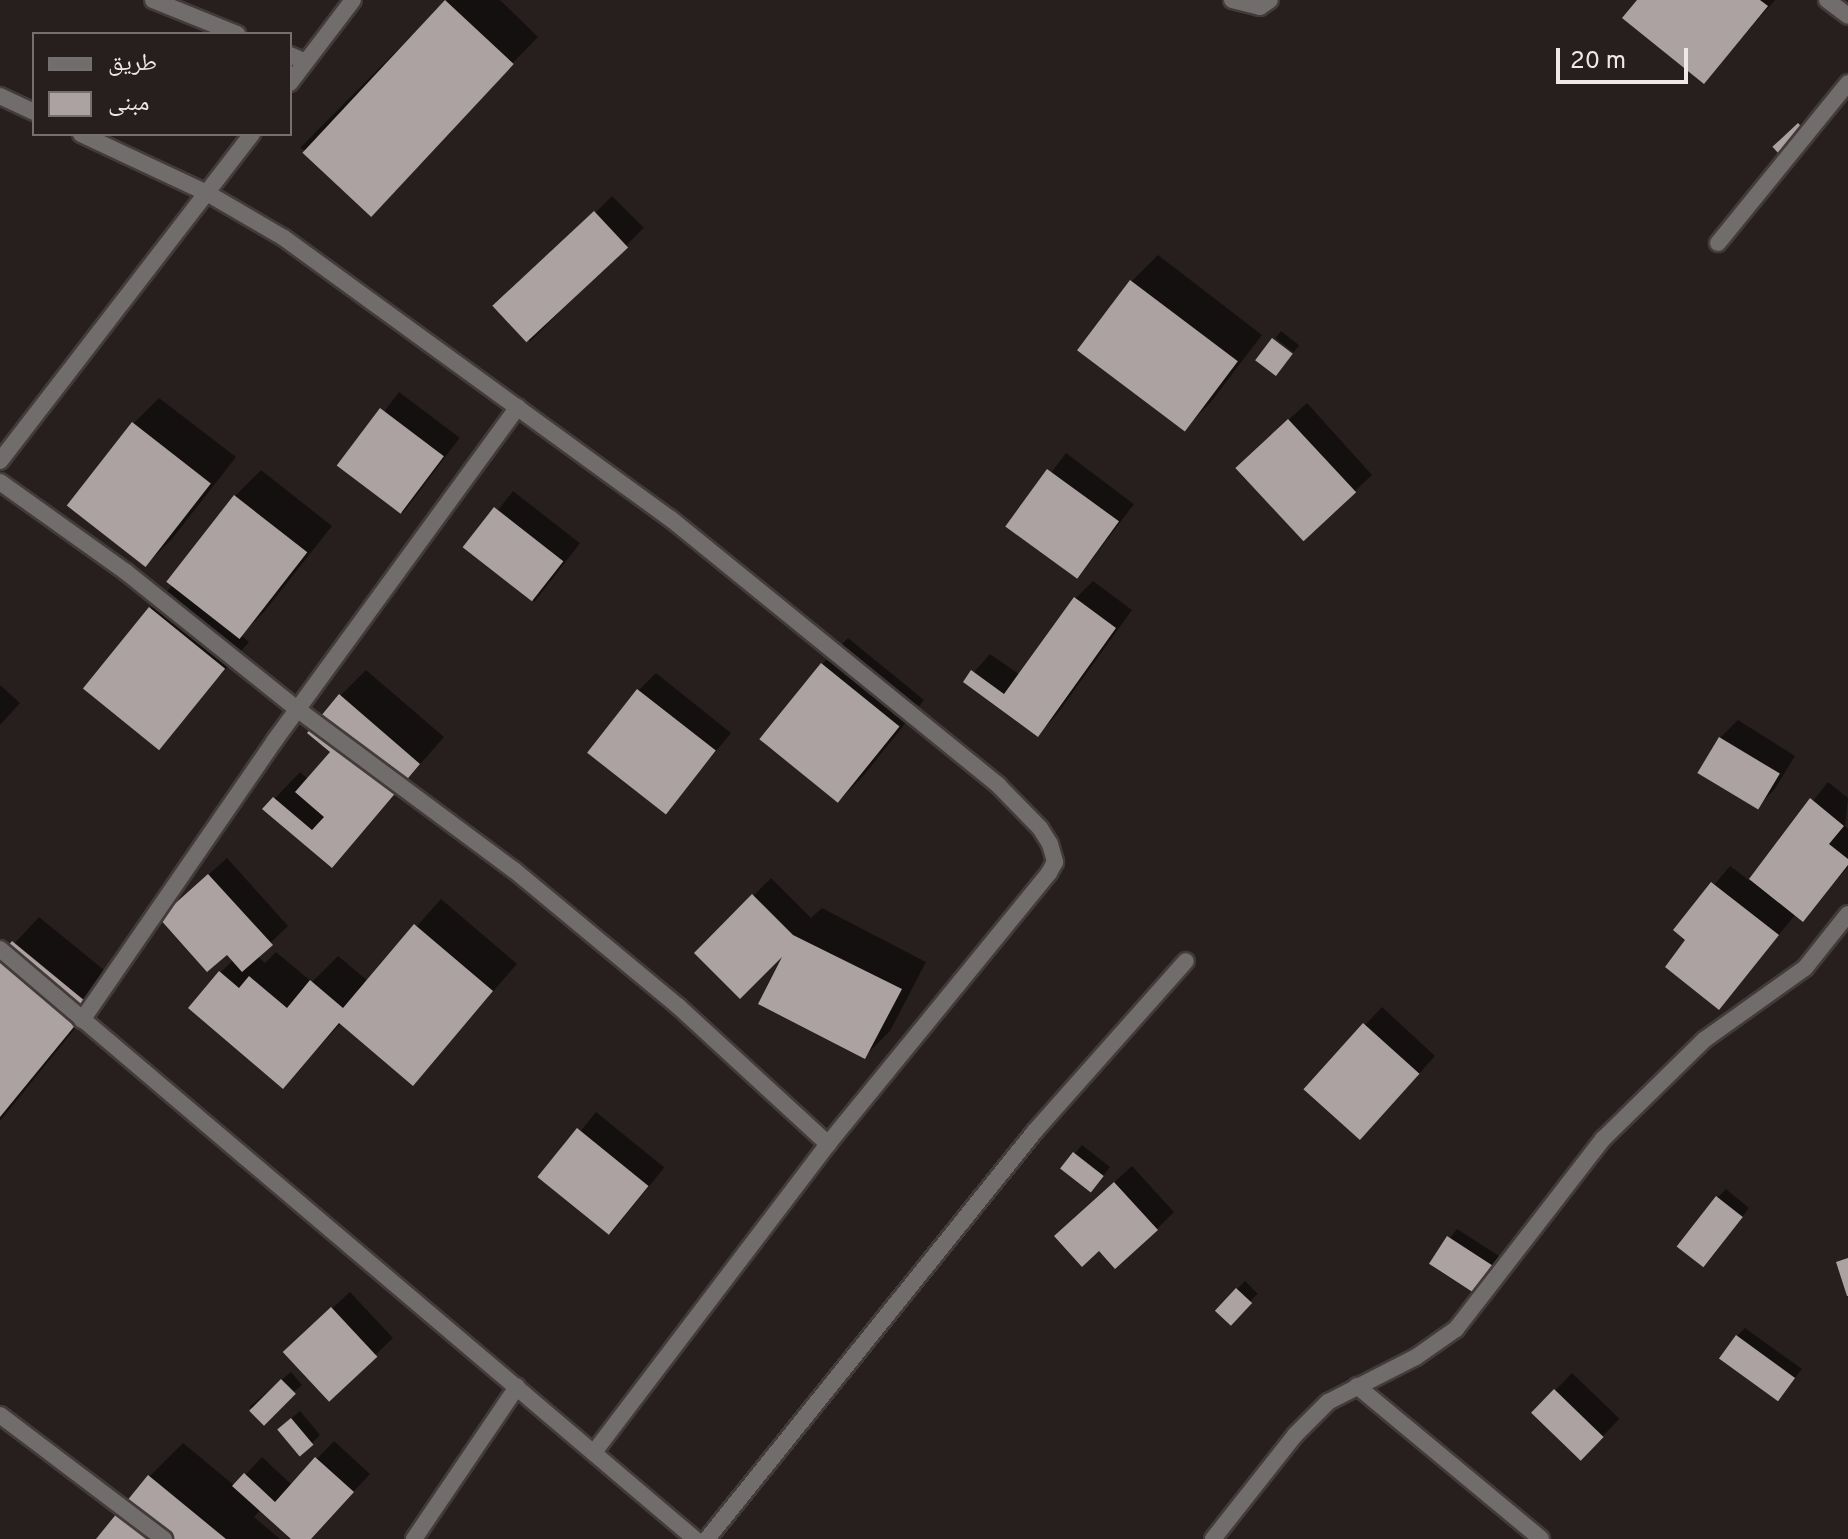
<!DOCTYPE html>
<html>
<head>
<meta charset="utf-8">
<style>
  body { margin:0 }
  #map { position:relative; width:1848px; height:1539px; overflow:hidden; background:#271f1e; font-family:Overpass,"Noto Naskh Arabic",sans-serif }
  div>[style] { position:absolute }
  [style*='--x'] { left:calc(var(--x)*1px); top:calc(var(--y)*1px); width:calc(var(--w)*1px); rotate:calc(var(--a)*1deg) }
  .shadow>* { inset:0; background:#0007; transform-origin:0 0 }
  .building>* { inset:0; background:#aca2a1; transform-origin:0 0 }
  .roads { filter:drop-shadow(2px 0 #433b3a) drop-shadow(-2px 0 #433b3a) drop-shadow(0 2px #433b3a) drop-shadow(0 -2px #433b3a) }
  .street>* { height:16px; margin:-8px; padding:0 8px; transform-origin:8px; border-radius:8px; background:#716d6c }
  span { translate:-50% -50%; white-space:nowrap; text-align:center; line-height:1.15; -webkit-text-stroke:8px #271f1e; paint-order:stroke }
  .legend { position:absolute; left:32px; top:32px; width:260px; height:104px; box-sizing:border-box; background:#271f1e; border:2px solid #776f6f; margin:0; padding:10px 14px; list-style:none; font-size:24px; color:#eee8e8 }
  .legend li { display:flex; align-items:center; gap:16px; height:40px }
  .legend b { width:40px; border:2px solid #776f6f }
  .scale { position:absolute; left:1556px; top:48px; width:132px; height:36px; box-sizing:border-box; border:4px solid #eee8e8; border-top:0; padding-left:10px; font-size:24px; line-height:28px; white-space:nowrap; color:#eee8e8; -webkit-text-stroke:6px #271f1e; paint-order:stroke }
</style>
</head>
<body>
<div id="map">
  <div class="shadow">
    <i style="clip-path:polygon(447px 0,500px 0,538px 37px,392px 187px,300px 148px)"></i>
    <i style="clip-path:polygon(1639px 0,1775px 0,1704px 81px)"></i>
    <i style="left:1807px;top:117px;width:18px;height:43px;rotate:45deg"></i>
    <i style="left:612px;top:196px;width:45px;height:161px;rotate:45deg"></i>
    <i style="clip-path:polygon(1158px 255px,1262px 335px,1210px 403px,1184px 429px,1079px 350px,1132px 281px)"></i>
    <i style="left:1281px;top:331px;width:23px;height:9px;rotate:38deg"></i>
    <i style="left:399px;top:392px;width:76px;height:94px;rotate:37deg"></i>
    <i style="clip-path:polygon(159px 398px,236px 457px,172px 539px,146px 565px,134px 423px)"></i>
    <i style="clip-path:polygon(1307px 403px,1372px 475px,1354px 492px,1255px 450px)"></i>
    <i style="left:1066px;top:453px;width:85px;height:93px;rotate:37deg"></i>
    <i style="clip-path:polygon(261px 470px,332px 526px,264px 612px,241px 635px,249px 642px,158px 748px,150px 608px,173px 585px,235px 496px)"></i>
    <i style="left:513px;top:491px;width:85px;height:74px;rotate:38deg"></i>
    <i style="clip-path:polygon(1093px 581px,1132px 610px,1055px 717px,1038px 734px,966px 681px,990px 654px,1020px 675px,1075px 599px)"></i>
    <i style="clip-path:polygon(848px 638px,924px 700px,864px 775px,839px 801px,762px 739px,822px 664px)"></i>
    <i style="clip-path:polygon(366px 670px,444px 737px,332px 865px,265px 809px,300px 772px,309px 780px,333px 752px,340px 696px)"></i>
    <i style="clip-path:polygon(656px 673px,731px 733px,666px 812px,638px 691px)"></i>
    <i style="clip-path:polygon(0 685px,20px 703px,0 725px)"></i>
    <i style="clip-path:polygon(1738px 720px,1795px 756px,1774px 790px,1757px 807px,1720px 738px)"></i>
    <i style="clip-path:polygon(1828px 782px,1848px 798px,1845px 826px,1848px 829px,1848px 867px,1803px 919px,1796px 914px,1719px 1007px,1688px 940px,1676px 930px,1730px 866px,1750px 881px)"></i>
    <i style="clip-path:polygon(227px 858px,288px 926px,257px 956px,265px 963px,276px 952px,312px 982px,338px 956px,368px 981px,441px 899px,517px 964px,413px 1083px,341px 1023px,283px 1086px,220px 973px,234px 959px,179px 901px)"></i>
    <i style="clip-path:polygon(771px 878px,811px 918px,822px 908px,926px 962px,890px 1031px,864px 1057px,788px 949px,697px 953px)"></i>
    <i style="clip-path:polygon(39px 917px,115px 979px,0 1121px,0 959px)"></i>
    <i style="clip-path:polygon(1382px 1007px,1435px 1056px,1377px 1120px,1306px 1088px)"></i>
    <i style="left:596px;top:1112px;width:88px;height:86px;rotate:39deg"></i>
    <i style="clip-path:polygon(1082px 1145px,1110px 1167px,1099px 1181px,1063px 1168px)"></i>
    <i style="clip-path:polygon(1132px 1166px,1174px 1212px,1157px 1229px,1074px 1219px)"></i>
    <i style="clip-path:polygon(1726px 1189px,1749px 1208px,1712px 1257px,1717px 1198px)"></i>
    <i style="clip-path:polygon(1457px 1229px,1502px 1258px,1484px 1285px,1431px 1263px)"></i>
    <i style="left:1245px;top:1281px;width:18px;height:40px;rotate:45deg"></i>
    <i style="clip-path:polygon(350px 1292px,393px 1338px,329px 1399px,303px 1335px)"></i>
    <i style="clip-path:polygon(1745px 1328px,1802px 1369px,1779px 1398px,1737px 1336px)"></i>
    <i style="left:291px;top:1372px;width:17px;height:54px;rotate:50deg"></i>
    <i style="left:1572px;top:1373px;width:66px;height:55px;rotate:44deg"></i>
    <i style="clip-path:polygon(300px 1411px,320px 1435px,312px 1443px,288px 1421px)"></i>
    <i style="clip-path:polygon(334px 1441px,370px 1474px,309px 1539px,293px 1539px,261px 1509px,254px 1517px,280px 1539px,98px 1539px,150px 1476px,183px 1443px,235px 1486px,262px 1457px,292px 1485px)"></i>
  </div>
  <div class="building">
    <i style="left:445px;top:0;width:94px;height:209px;rotate:43deg"></i>
    <i style="clip-path:polygon(1637px 0,1760px 0,1768px 6px,1704px 84px,1622px 18px)"></i>
    <i style="left:1798px;top:123px;width:23px;height:35px;rotate:47deg"></i>
    <i style="left:594px;top:211px;width:50px;height:139px;rotate:47deg"></i>
    <i style="left:1130px;top:280px;width:135px;height:88px;rotate:37deg"></i>
    <i style="left:1272px;top:338px;width:26px;height:28px;rotate:37deg"></i>
    <i style="left:380px;top:408px;width:80px;height:72px;rotate:37deg"></i>
    <i style="left:1288px;top:419px;width:100px;height:72px;rotate:47deg"></i>
    <i style="left:132px;top:422px;width:100px;height:106px;rotate:38deg"></i>
    <i style="left:1047px;top:469px;width:89px;height:71px;rotate:36deg"></i>
    <i style="left:234px;top:495px;width:93px;height:110px;rotate:38deg"></i>
    <i style="left:494px;top:507px;width:88px;height:51px;rotate:38deg"></i>
    <i style="clip-path:polygon(1074px 597px,1116px 628px,1038px 737px,963px 682px,971px 670px,1004px 694px)"></i>
    <i style="left:149px;top:607px;width:98px;height:105px;rotate:39deg"></i>
    <i style="left:821px;top:663px;width:101px;height:98px;rotate:39deg"></i>
    <i style="left:637px;top:689px;width:100px;height:81px;rotate:38deg"></i>
    <i style="clip-path:polygon(339px 694px,420px 764px,332px 868px,262px 809px,273px 797px,312px 830px,324px 817px,295px 792px,330px 752px,307px 733px)"></i>
    <i style="left:1719px;top:737px;width:71px;height:42px;rotate:31deg"></i>
    <i style="clip-path:polygon(1810px 798px,1844px 826px,1829px 844px,1848px 859px,1848px 865px,1803px 922px,1749px 879px)"></i>
    <i style="clip-path:polygon(208px 874px,273px 945px,242px 972px,227px 955px,207px 972px,159px 918px)"></i>
    <i style="clip-path:polygon(1711px 882px,1779px 935px,1719px 1010px,1665px 967px,1685px 940px,1673px 930px)"></i>
    <i style="clip-path:polygon(752px 894px,793px 935px,902px 989px,865px 1059px,758px 1004px,782px 957px,740px 999px,694px 953px)"></i>
    <i style="clip-path:polygon(414px 924px,493px 991px,413px 1086px,339px 1023px,283px 1089px,188px 1008px,219px 971px,239px 988px,249px 976px,287px 1008px,310px 980px,343px 1008px)"></i>
    <i style="clip-path:polygon(12px 941px,91px 1006px,0 1117px,0 956px)"></i>
    <i style="left:1363px;top:1023px;width:76px;height:89px;rotate:42deg"></i>
    <i style="left:577px;top:1128px;width:92px;height:63px;rotate:39deg"></i>
    <i style="left:1073px;top:1152px;width:39px;height:21px;rotate:38deg"></i>
    <i style="clip-path:polygon(1114px 1182px,1158px 1230px,1115px 1269px,1099px 1251px,1082px 1267px,1054px 1236px)"></i>
    <i style="left:1716px;top:1196px;width:34px;height:64px;rotate:38deg"></i>
    <i style="left:1447px;top:1236px;width:57px;height:33px;rotate:33deg"></i>
    <i style="clip-path:polygon(1848px 1258px,1848px 1296px,1847px 1296px,1836px 1262px)"></i>
    <i style="left:1236px;top:1288px;width:22px;height:31px;rotate:43deg"></i>
    <i style="left:331px;top:1307px;width:68px;height:66px;rotate:47deg"></i>
    <i style="left:1736px;top:1335px;width:73px;height:29px;rotate:36deg"></i>
    <i style="left:281px;top:1379px;width:21px;height:45px;rotate:45deg"></i>
    <i style="left:1554px;top:1389px;width:69px;height:33px;rotate:44deg"></i>
    <i style="left:291px;top:1418px;width:35px;height:18px;rotate:50deg"></i>
    <i style="clip-path:polygon(315px 1457px,354px 1492px,311px 1539px,291px 1539px,232px 1486px,244px 1473px,275px 1502px)"></i>
    <i style="clip-path:polygon(148px 1475px,226px 1539px,96px 1539px)"></i>
  </div>
  <div class="roads">
    <div class="street">
      <i style="--x:153;--y:0;--w:91;--a:22"></i>
      <i style="--x:1232;--y:0;--w:29;--a:14"></i>
      <i style="--x:1260;--y:7;--w:12;--a:-35"></i>
      <i style="--x:1827;--y:0;--w:26;--a:37"></i>
      <i style="--x:290;--y:55;--w:17;--a:24"></i>
      <i style="--x:290;--y:83;--w:104;--a:-52.8"></i>
      <i style="--x:0;--y:96;--w:38;--a:25"></i>
      <i style="--x:81;--y:134;--w:139;--a:25.1"></i>
      <i style="--x:207;--y:193;--w:89;--a:30.3"></i>
      <i style="--x:284;--y:238;--w:478;--a:36"></i>
      <i style="--x:671;--y:519;--w:422;--a:39.1"></i>
      <i style="--x:998;--y:785;--w:60;--a:45.7"></i>
      <i style="--x:1040;--y:828;--w:19;--a:58"></i>
      <i style="--x:1050;--y:844;--w:19;--a:74"></i>
      <i style="--x:1055;--y:862;--w:13;--a:119"></i>
      <i style="--x:1049;--y:873;--w:350;--a:129.2"></i>
      <i style="--x:828;--y:1144;--w:385;--a:127.2"></i>
      <i style="--x:1718;--y:243;--w:206;--a:-50.9"></i>
      <i style="--x:0;--y:461;--w:413;--a:-52.4"></i>
      <i style="--x:0;--y:482;--w:155;--a:35.5"></i>
      <i style="--x:126;--y:572;--w:219;--a:38.7"></i>
      <i style="--x:297;--y:709;--w:270;--a:36.6"></i>
      <i style="--x:514;--y:870;--w:213;--a:39.7"></i>
      <i style="--x:678;--y:1006;--w:204;--a:42.6"></i>
      <i style="--x:0;--y:949;--w:912;--a:40.33"></i>
      <i style="--x:82;--y:1020;--w:340;--a:-55.4"></i>
      <i style="--x:275;--y:740;--w:412;--a:-53.9"></i>
      <i style="--x:1357;--y:1386;--w:239;--a:39.7"></i>
      <i style="--x:0;--y:1415;--w:206;--a:37.1"></i>
      <i style="--x:414;--y:1539;--w:184;--a:-55.9"></i>
      <i style="--x:707;--y:1539;--w:523;--a:-51.2"></i>
      <i style="--x:1035;--y:1131;--w:227;--a:-48.4"></i>
      <i style="--x:1213;--y:1539;--w:132;--a:-51.7"></i>
      <i style="--x:1295;--y:1435;--w:47;--a:-45"></i>
      <i style="--x:1328;--y:1402;--w:99;--a:-27.1"></i>
      <i style="--x:1416;--y:1357;--w:49;--a:-35"></i>
      <i style="--x:1456;--y:1329;--w:240;--a:-52.3"></i>
      <i style="--x:1603;--y:1139;--w:141;--a:-44.4"></i>
      <i style="--x:1704;--y:1040;--w:124;--a:-35.5"></i>
      <i style="--x:1805;--y:968;--w:69;--a:-51.5"></i>
    </div>
  </div>
  <ul class="legend">
  <li><b style="height:10px;background:#716d6c"></b>طريق</li>
  <li><b style="height:22px;background:#aca2a1"></b>مبنى</li>
  </ul>
  <div class="scale">20 m</div>
</div>
</body>
</html>
